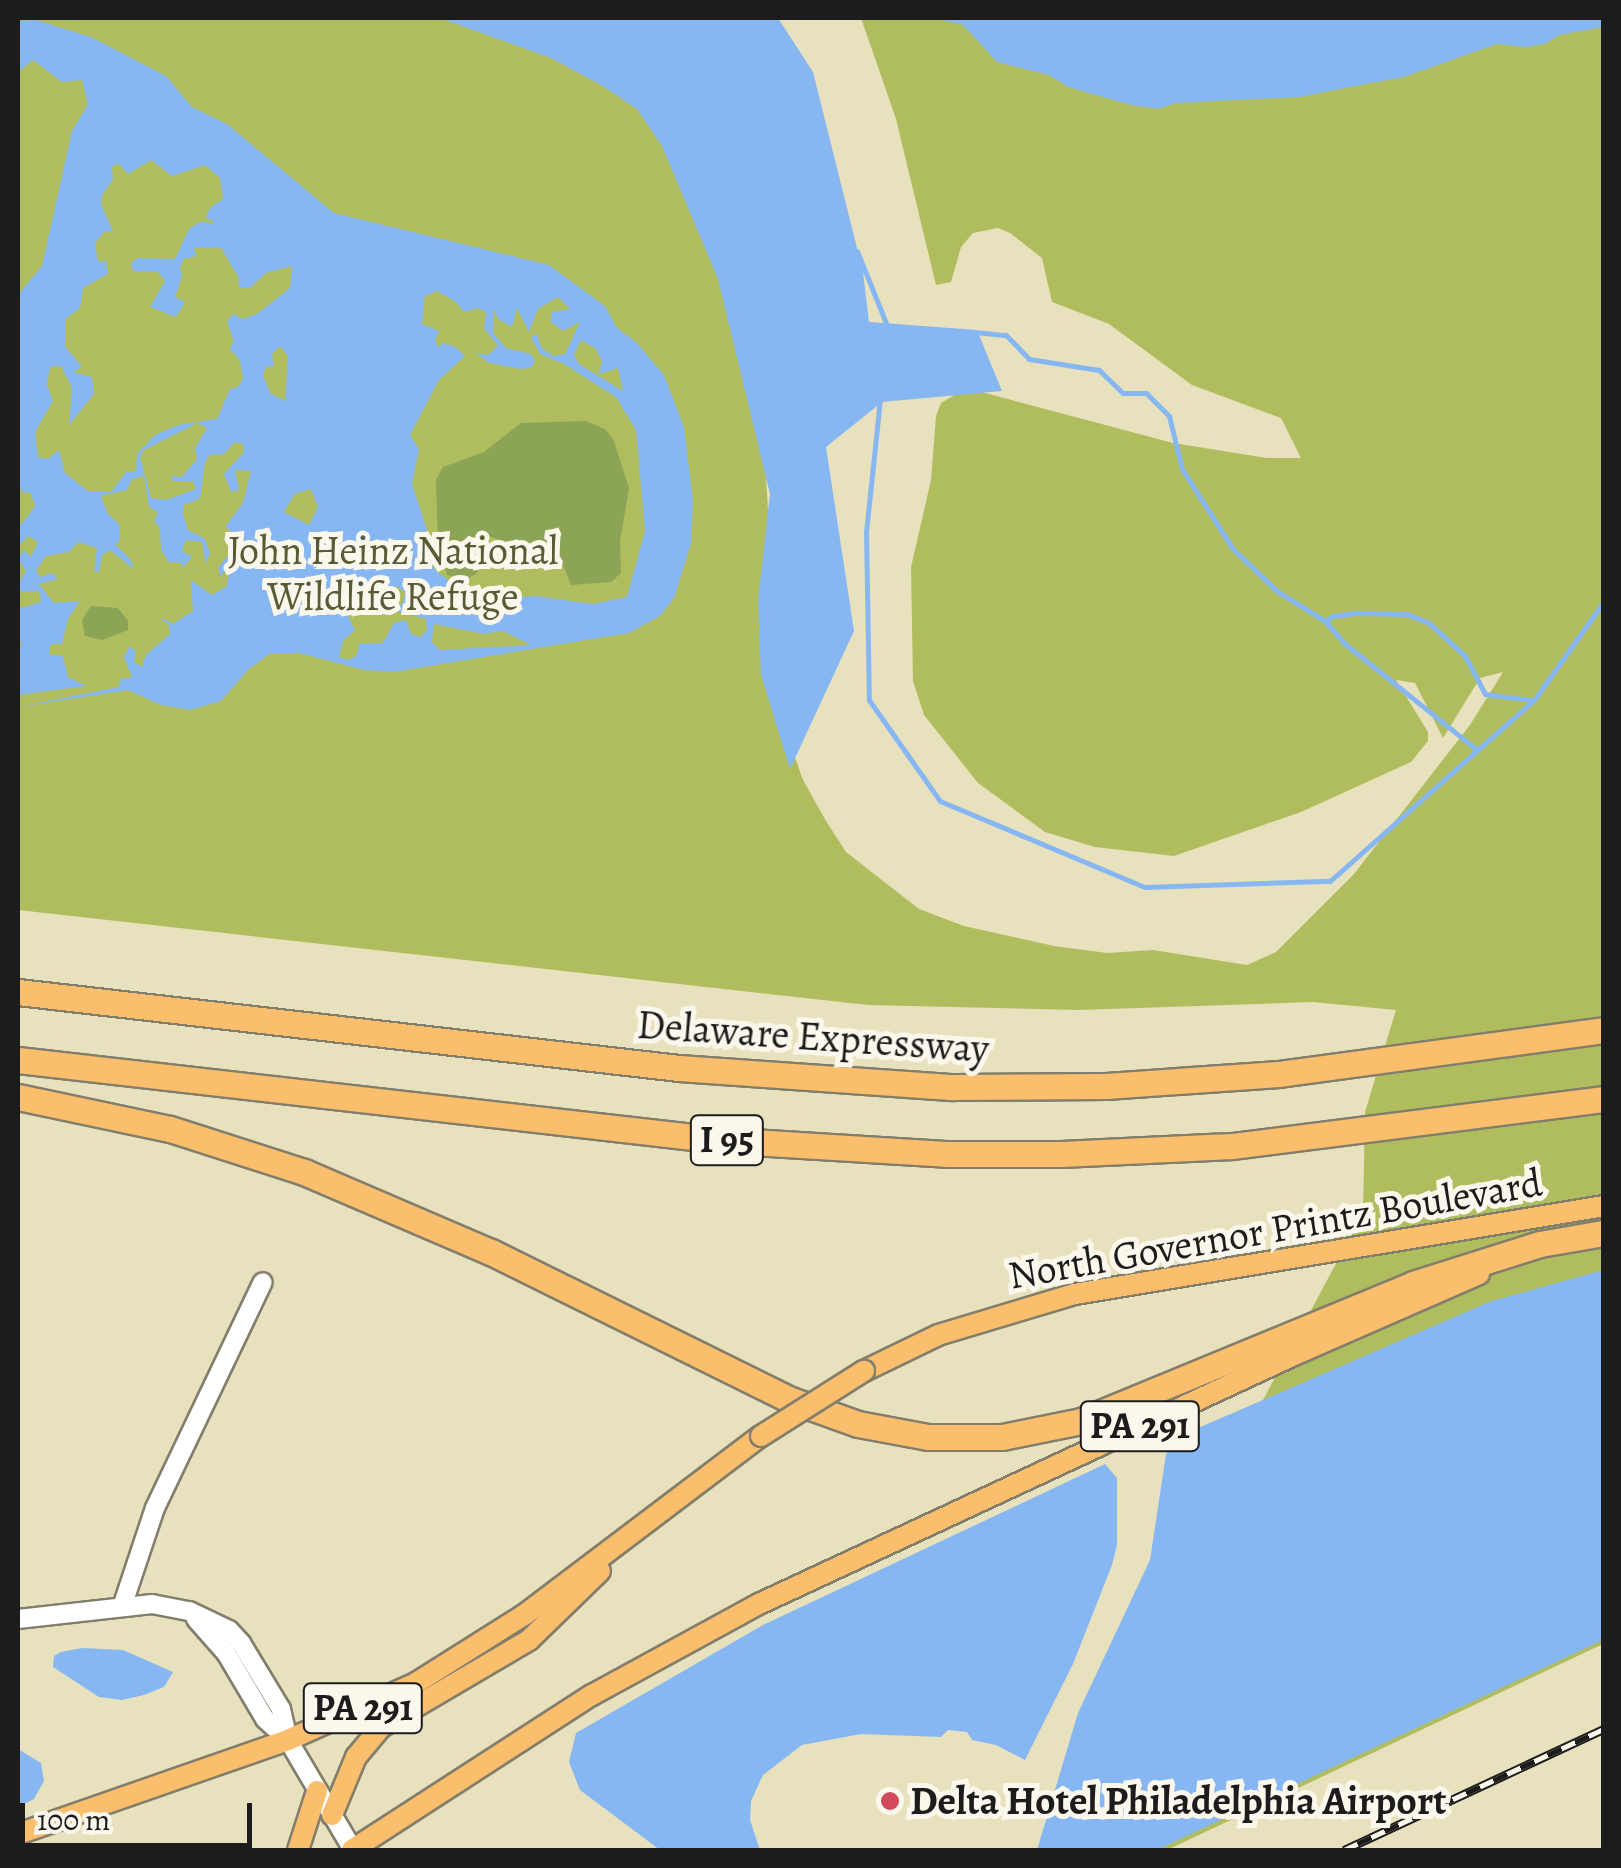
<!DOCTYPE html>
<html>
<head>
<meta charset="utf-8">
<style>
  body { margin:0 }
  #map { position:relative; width:1621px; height:1868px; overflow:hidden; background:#e8e1bd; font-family:Alegreya,serif }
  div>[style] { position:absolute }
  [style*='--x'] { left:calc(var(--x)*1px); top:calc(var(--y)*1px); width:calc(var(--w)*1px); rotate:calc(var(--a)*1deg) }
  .green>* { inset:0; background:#b0bd5f }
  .forest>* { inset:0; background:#8ca456 }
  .water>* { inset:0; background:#87b7f2 }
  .stream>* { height:5px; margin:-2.5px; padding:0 2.5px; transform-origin:2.5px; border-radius:2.5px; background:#87b7f2 }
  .roads { filter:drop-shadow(2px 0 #827e6c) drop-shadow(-2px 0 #827e6c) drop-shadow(0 2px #827e6c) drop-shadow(0 -2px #827e6c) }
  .minor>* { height:18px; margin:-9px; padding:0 9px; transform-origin:9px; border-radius:9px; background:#fff }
  .major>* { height:20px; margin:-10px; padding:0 10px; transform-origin:10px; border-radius:10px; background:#fabe6d }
  .highway>* { height:25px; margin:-12.5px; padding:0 12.5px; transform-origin:12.5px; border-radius:12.5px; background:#fabe6d }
  .rail>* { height:9px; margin-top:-4.5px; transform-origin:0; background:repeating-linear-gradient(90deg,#fbf7ec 0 15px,#1c1c1c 0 30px); box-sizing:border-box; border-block:2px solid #1c1c1c }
  .bridges { filter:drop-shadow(2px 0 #827e6c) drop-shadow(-2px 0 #827e6c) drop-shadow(0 2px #827e6c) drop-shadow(0 -2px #827e6c) }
  .major-bridge>* { height:20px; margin:-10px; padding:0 10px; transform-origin:10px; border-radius:10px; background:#fabe6d }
  .dots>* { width:28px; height:28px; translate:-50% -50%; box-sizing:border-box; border:5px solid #fbf7ec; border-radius:50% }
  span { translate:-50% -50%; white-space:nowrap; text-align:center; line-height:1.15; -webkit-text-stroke:10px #fbf7ec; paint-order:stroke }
  .shield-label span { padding:2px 8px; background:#fbf7ec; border:2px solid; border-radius:8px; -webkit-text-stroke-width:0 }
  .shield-label { font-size:38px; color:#1c1c1c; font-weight:700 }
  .park-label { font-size:40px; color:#575c37 }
  .street-label { font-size:40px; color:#1c1c1c }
  .poi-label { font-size:40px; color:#1c1c1c; font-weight:700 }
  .left { translate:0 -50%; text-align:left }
  .frame { position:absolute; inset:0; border:20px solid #1c1c1c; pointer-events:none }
  .scale { position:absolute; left:20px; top:1803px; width:232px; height:45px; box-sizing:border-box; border:5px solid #1c1c1c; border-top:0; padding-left:12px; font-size:30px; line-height:35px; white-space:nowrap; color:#1c1c1c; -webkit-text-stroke:8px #fbf7ec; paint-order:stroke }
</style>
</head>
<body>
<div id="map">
  <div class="green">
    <i style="clip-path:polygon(18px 18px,691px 18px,766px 476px,780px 715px,803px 780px,826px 821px,846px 852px,919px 909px,964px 926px,1054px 946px,1107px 953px,1153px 950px,1247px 965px,1276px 952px,1354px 874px,1470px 725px,1503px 672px,1480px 678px,1443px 738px,1415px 683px,1396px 680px,1428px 732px,1428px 741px,1411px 762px,1301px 812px,1174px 856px,1095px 847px,1045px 832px,978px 783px,924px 715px,913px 681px,911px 567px,931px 480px,936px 416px,941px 403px,961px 391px,978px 391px,1173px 443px,1267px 458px,1301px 458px,1281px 418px,1192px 385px,1109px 324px,1052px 302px,1042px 258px,1010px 233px,998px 228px,973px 233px,961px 247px,951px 282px,936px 285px,896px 119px,861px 18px,1603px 18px,1603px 1644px,1167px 1850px,1070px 1850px,1254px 1417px,1363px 1213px,1365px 1112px,1396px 1010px,1313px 1002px,1078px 1010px,868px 1005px,18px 910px)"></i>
  </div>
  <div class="forest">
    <i style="clip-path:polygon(586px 421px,605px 429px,614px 441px,629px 488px,620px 541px,621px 573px,611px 582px,571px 585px,561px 561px,488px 536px,474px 537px,453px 552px,478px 568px,476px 574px,466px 579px,447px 575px,438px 544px,436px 480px,443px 467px,484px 452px,521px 423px)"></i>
    <i style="clip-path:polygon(91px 606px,118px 608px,128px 621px,128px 630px,102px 640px,85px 636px,82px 620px)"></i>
  </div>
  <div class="water">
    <i style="clip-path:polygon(440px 18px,778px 18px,813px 72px,863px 272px,869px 322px,977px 330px,1002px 391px,882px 402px,826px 447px,854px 631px,790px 769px,761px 675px,758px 601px,770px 494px,718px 279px,662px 146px,637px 109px,601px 85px,551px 58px)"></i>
    <i style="clip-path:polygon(933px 18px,1603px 18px,1604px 27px,1559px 35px,1545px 44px,1526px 47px,1497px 44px,1404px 77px,1366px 84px,1300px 97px,1175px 103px,1159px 109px,1131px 105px,1068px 87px,1049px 75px,997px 62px,963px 25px)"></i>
    <i style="clip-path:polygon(evenodd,36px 20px,91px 37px,166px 76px,192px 107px,227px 124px,334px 213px,549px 265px,605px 306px,617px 328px,636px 342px,664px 375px,684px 427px,693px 502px,691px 544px,674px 598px,660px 616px,629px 633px,394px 672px,364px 670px,299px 653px,271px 653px,249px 669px,221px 701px,190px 710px,161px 705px,128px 690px,18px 707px,119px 687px,121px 679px,132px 677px,124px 657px,129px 647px,136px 651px,134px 662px,142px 667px,146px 655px,170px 634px,169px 625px,159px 616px,173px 624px,193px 611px,191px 580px,212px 595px,227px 586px,230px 566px,220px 576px,218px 568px,242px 538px,225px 527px,243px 503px,251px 471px,235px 470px,239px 490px,231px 492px,224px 474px,244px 452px,243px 444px,235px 442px,224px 454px,210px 455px,205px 462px,200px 499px,183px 505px,183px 514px,188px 530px,205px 539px,210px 553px,206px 564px,202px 542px,186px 540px,182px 551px,192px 557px,182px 569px,182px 563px,169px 562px,161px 550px,160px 528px,154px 521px,158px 512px,149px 507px,144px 476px,132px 479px,127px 490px,101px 496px,108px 514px,120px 525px,120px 541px,115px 544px,131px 560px,134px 569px,110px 550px,102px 555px,99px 572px,94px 572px,97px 548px,78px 542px,69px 552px,46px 556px,36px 571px,40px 577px,52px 573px,58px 579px,39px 584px,54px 603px,80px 601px,68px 619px,62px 644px,52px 644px,49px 649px,50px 655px,63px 656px,68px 677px,86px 686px,18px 695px,18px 649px,22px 644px,18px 638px,18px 609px,41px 602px,40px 591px,21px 592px,18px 584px,26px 571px,18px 558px,24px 550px,31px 557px,38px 542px,29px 536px,18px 546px,18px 523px,22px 524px,35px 506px,31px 493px,22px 492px,18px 484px,18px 295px,42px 266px,72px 131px,88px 104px,82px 80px,62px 82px,33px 60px,18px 72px,18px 21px,36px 20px,151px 160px,172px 176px,205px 165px,220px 178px,223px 199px,210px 208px,206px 217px,216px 223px,199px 222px,189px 229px,175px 259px,138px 258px,131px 263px,133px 271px,158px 272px,165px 281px,150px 307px,176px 317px,185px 302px,175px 297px,182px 277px,180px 268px,184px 259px,196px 256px,194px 248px,221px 248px,238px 276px,239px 288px,250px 288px,266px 273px,292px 266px,290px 288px,257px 314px,243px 319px,233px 314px,227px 322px,234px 341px,230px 349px,240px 360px,243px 379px,238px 387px,230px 389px,217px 419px,178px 425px,155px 435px,137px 454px,136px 472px,126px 472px,111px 492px,89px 492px,65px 473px,59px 450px,48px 459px,38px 457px,35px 432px,53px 401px,47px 385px,50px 367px,61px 366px,72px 388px,69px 425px,94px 394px,92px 377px,73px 372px,82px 367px,65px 346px,65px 319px,80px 308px,83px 288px,108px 274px,106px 261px,98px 262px,95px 243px,104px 232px,113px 231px,101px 204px,102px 195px,113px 180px,112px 167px,118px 163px,128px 174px,151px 160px,36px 20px,437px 291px,456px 302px,464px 312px,479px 308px,486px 313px,484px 328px,498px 346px,488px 355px,476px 353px,489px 363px,520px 369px,531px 368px,535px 361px,531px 354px,506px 348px,493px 333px,494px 308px,498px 319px,512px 327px,517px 308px,529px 332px,538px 309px,558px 297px,570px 309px,552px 312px,551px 322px,563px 331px,580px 322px,565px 354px,553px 356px,541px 347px,537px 334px,531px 337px,540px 354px,564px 364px,616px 397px,636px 430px,645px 531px,627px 597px,593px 604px,536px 596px,477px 600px,436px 571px,425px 555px,422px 542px,427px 530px,412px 484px,419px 449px,410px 435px,439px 380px,465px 356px,454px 346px,442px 343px,439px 349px,435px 340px,439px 331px,422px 324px,425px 296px,437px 291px,36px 20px,581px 340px,596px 349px,602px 361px,599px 374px,618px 368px,623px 391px,579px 364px,574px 355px,581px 340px,36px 20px,280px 346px,288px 356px,285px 401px,270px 393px,263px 375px,266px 367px,274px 366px,272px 354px,280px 346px,36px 20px,197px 423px,207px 428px,195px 448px,197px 459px,182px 477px,171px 476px,173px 481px,193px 481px,196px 489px,166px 500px,151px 498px,140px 457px,144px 450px,197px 423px,36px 20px,311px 489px,318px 507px,309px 525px,284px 512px,295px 494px,311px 489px,36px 20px,397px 586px,405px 593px,402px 604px,393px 610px,426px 619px,427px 630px,421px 637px,411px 634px,406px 620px,394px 623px,383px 643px,359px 644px,357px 655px,349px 660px,339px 657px,343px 641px,355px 630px,339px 598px,351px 593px,356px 594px,353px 602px,379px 598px,389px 602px,390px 589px,397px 586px,36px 20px,434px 624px,484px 634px,503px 631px,531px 645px,440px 650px,432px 642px,434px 624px)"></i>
    <i style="clip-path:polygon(1603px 1270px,1603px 1640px,1157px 1850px,1037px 1850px,1078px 1713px,1150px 1560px,1166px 1454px,1182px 1435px,1489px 1302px)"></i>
    <i style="clip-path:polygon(1105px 1464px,1117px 1478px,1117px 1545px,1112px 1565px,1073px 1664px,1025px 1760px,996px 1745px,972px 1740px,967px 1732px,948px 1730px,941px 1737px,861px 1734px,802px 1745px,763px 1775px,751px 1801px,750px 1820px,760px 1850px,660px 1850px,580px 1790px,569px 1762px,576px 1733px,763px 1625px)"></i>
    <i style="clip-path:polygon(82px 1648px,123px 1650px,173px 1672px,164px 1687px,144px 1695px,122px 1700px,99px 1697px,53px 1667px,54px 1656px,61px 1652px)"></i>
    <i style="clip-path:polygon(18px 1749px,41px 1763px,44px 1781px,34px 1799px,18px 1807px)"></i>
  </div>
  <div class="stream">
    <i style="--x:857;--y:251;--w:83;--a:68.1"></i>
    <i style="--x:975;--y:332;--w:31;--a:6"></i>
    <i style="--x:1006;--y:335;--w:33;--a:46"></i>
    <i style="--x:1029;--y:359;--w:71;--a:8.9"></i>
    <i style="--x:1099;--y:370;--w:33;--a:44"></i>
    <i style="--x:1123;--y:393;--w:23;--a:0"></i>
    <i style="--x:1146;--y:393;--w:33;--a:45"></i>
    <i style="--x:1169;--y:416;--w:55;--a:76.2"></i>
    <i style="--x:1182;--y:469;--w:95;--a:57.5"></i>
    <i style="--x:1233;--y:549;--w:61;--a:43.7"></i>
    <i style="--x:1277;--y:591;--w:57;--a:32"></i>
    <i style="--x:1325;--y:621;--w:29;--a:49"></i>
    <i style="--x:1344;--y:643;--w:171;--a:38.8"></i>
    <i style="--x:880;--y:399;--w:134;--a:96"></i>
    <i style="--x:866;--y:532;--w:168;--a:89"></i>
    <i style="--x:869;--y:700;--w:123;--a:54.9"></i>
    <i style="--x:940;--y:801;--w:222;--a:22.8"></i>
    <i style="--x:1145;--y:887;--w:185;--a:-1.9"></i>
    <i style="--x:1330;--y:881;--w:273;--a:-41.6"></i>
    <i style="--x:1534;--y:700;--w:121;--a:-54.7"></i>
    <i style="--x:1325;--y:621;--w:9;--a:-32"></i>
    <i style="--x:1333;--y:616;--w:22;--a:-8"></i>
    <i style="--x:1355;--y:613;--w:52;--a:1.1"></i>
    <i style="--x:1407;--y:614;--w:24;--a:22"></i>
    <i style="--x:1429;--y:623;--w:49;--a:42.5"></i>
    <i style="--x:1465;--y:656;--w:43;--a:62.2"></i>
    <i style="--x:1485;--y:694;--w:46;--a:7.4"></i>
  </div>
  <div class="roads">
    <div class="minor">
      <i style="--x:122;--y:1607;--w:104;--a:-71.6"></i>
      <i style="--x:155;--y:1508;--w:250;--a:-64.5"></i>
      <i style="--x:18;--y:1619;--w:135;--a:-6.4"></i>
      <i style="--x:152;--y:1604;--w:38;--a:11"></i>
      <i style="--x:189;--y:1611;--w:44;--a:25.4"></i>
      <i style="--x:229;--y:1630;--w:18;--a:47"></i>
      <i style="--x:241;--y:1643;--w:77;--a:58.8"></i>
      <i style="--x:281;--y:1709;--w:32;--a:77"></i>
      <i style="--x:196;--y:1619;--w:45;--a:48.6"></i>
      <i style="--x:226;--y:1653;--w:77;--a:59.4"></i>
      <i style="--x:265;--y:1719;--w:31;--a:42"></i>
      <i style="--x:288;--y:1740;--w:128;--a:59.4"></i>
    </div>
    <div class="major">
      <i style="--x:864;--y:1371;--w:82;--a:-25.9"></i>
      <i style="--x:938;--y:1335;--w:143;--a:-16.7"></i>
      <i style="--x:1075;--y:1294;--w:536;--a:-9.44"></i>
      <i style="--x:332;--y:1815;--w:63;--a:-67.5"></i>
      <i style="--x:356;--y:1757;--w:39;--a:-50"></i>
      <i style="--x:381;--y:1727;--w:172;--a:-30.4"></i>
      <i style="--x:529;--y:1640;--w:99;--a:-44.2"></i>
      <i style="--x:18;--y:1834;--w:286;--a:-19.2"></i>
      <i style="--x:288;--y:1740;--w:140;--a:-24"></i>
      <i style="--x:416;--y:1683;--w:128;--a:-32.2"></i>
      <i style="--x:524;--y:1615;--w:297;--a:-37.1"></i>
      <i style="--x:298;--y:1850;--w:62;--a:-72.1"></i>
      <i style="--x:352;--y:1850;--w:286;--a:-32.9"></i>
      <i style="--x:592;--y:1695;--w:192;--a:-28.6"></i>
      <i style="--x:761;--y:1603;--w:588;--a:-24.95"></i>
      <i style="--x:1294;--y:1355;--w:202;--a:-23.6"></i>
    </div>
    <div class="highway">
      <i style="--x:18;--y:992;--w:665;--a:6.56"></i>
      <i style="--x:679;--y:1068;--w:275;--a:4"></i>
      <i style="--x:953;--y:1087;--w:153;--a:-0.4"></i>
      <i style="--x:1106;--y:1086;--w:173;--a:-4"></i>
      <i style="--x:1279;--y:1074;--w:328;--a:-7.7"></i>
      <i style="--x:18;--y:1060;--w:706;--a:6.51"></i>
      <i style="--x:719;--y:1140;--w:227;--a:3.5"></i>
      <i style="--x:946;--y:1154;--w:115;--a:0"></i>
      <i style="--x:1061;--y:1154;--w:171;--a:-2.7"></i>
      <i style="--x:1232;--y:1146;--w:375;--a:-7.2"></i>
      <i style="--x:18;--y:1097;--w:155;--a:11.9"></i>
      <i style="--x:170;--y:1129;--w:141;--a:17.8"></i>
      <i style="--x:304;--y:1172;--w:203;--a:23.2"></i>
      <i style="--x:491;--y:1252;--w:335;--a:26.3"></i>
      <i style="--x:791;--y:1400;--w:71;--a:19.7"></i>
      <i style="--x:858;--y:1424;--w:71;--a:10.5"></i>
      <i style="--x:928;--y:1437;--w:74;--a:0"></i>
      <i style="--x:1002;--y:1437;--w:81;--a:-11.4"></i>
      <i style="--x:1081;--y:1421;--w:359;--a:-22.4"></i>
      <i style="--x:1413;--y:1284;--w:133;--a:-17.5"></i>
      <i style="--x:1540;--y:1244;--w:65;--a:-9.8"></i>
    </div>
  </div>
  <div class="rail">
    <i style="--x:1344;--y:1850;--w:287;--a:-25"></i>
  </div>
  <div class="bridges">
    <div class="major-bridge">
      <i style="--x:761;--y:1436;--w:122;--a:-32.3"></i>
    </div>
  </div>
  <div class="dots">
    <i style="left:890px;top:1801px;background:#d1495b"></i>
  </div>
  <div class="shield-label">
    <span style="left:727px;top:1140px">I 95</span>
    <span style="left:1140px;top:1426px">PA 291</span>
    <span style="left:363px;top:1708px">PA 291</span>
  </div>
  <div class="park-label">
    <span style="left:393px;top:574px">John Heinz National<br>Wildlife Refuge</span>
  </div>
  <div class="street-label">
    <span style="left:813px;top:1037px;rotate:4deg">Delaware Expressway</span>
    <span style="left:1275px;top:1229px;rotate:-10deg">North Governor Printz Boulevard</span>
  </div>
  <div class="poi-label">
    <span class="left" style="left:910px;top:1801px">Delta Hotel Philadelphia Airport</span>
  </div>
  <div class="frame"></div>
  <div class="scale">100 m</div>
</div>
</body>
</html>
